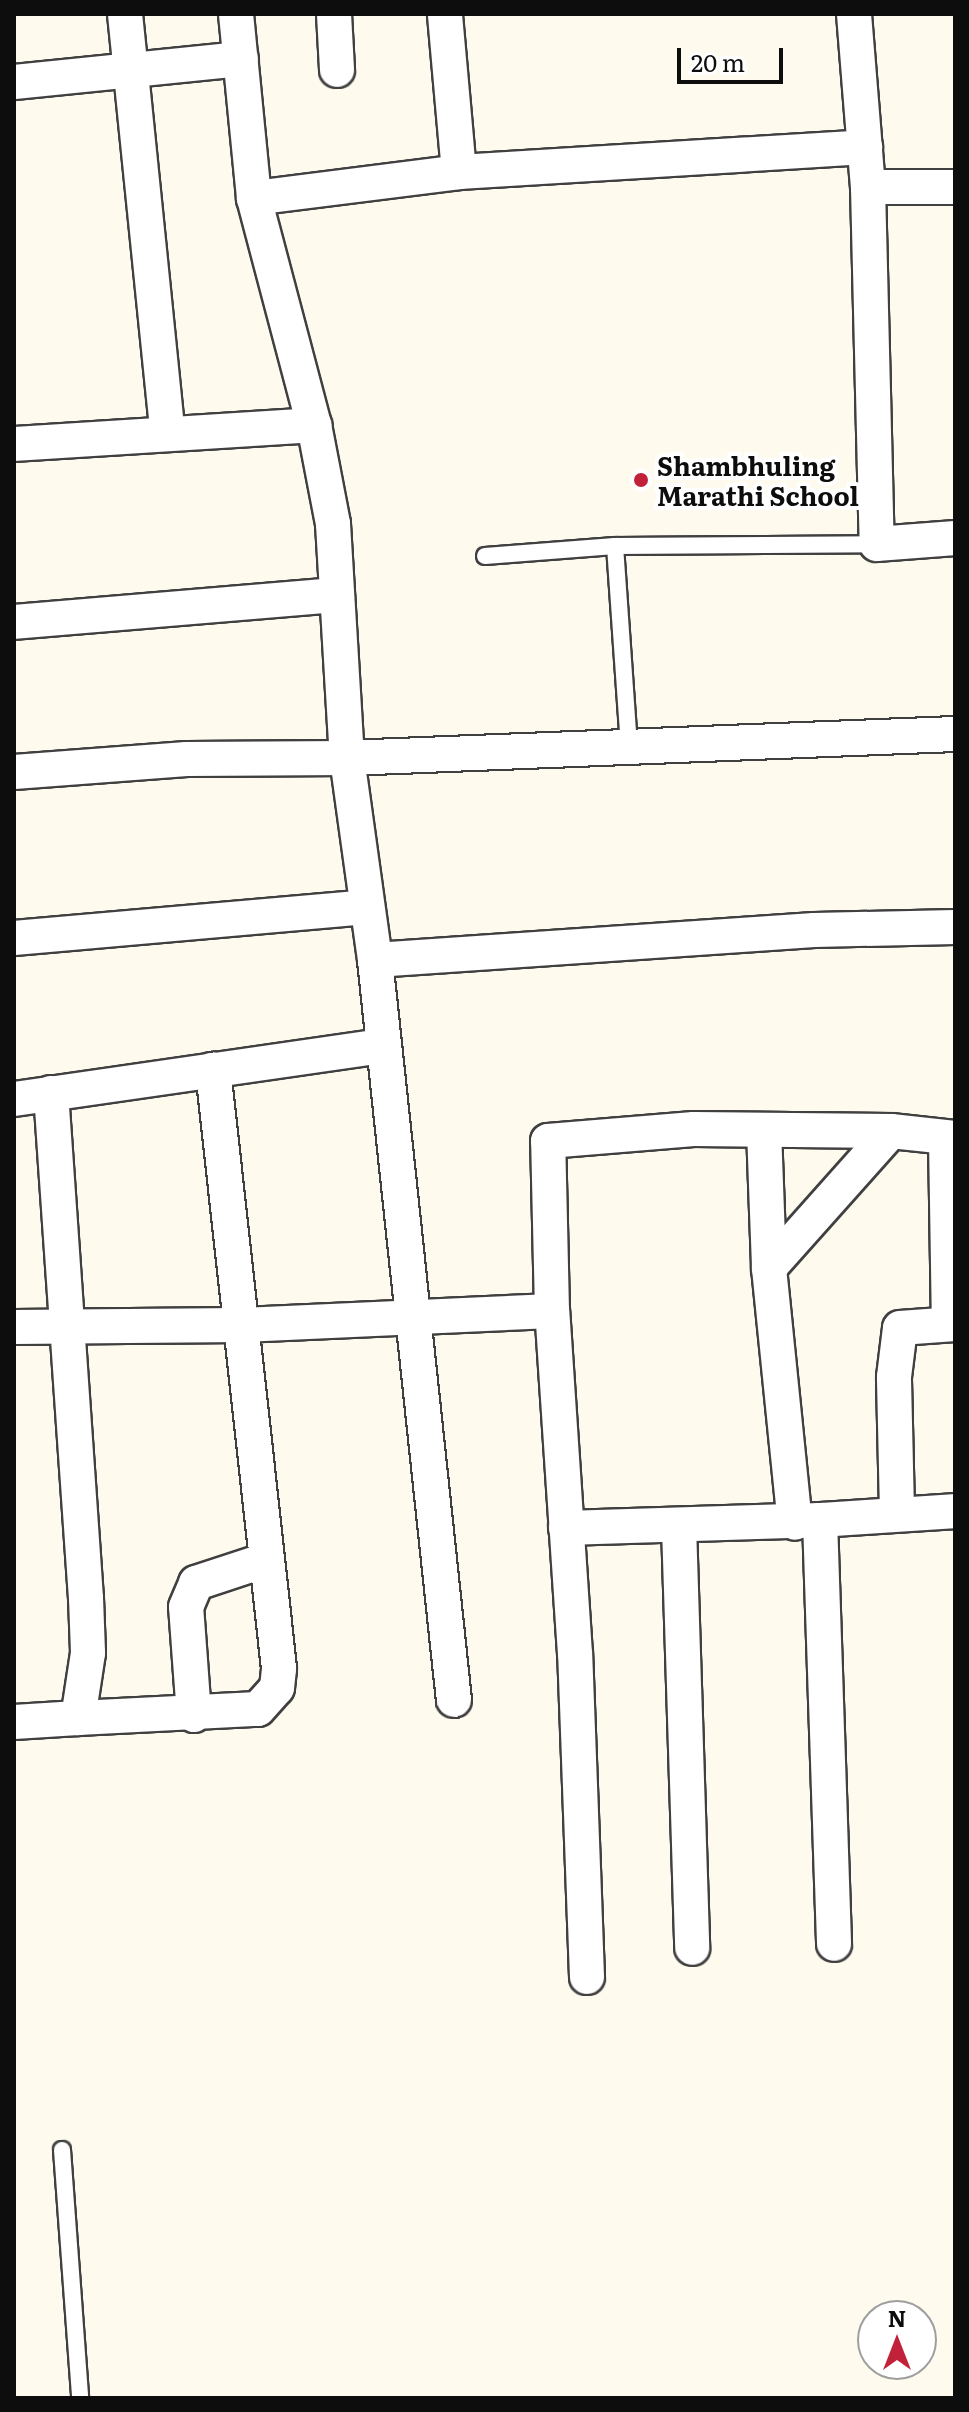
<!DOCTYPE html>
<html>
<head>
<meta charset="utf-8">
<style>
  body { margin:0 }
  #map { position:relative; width:969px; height:2412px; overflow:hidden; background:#fffaee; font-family:Literata,serif }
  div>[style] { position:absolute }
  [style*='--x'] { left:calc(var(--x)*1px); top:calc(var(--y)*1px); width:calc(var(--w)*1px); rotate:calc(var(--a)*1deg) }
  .roads { filter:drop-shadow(2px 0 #404040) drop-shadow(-2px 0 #404040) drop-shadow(0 2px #404040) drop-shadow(0 -2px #404040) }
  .service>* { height:16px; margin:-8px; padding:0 8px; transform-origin:8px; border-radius:8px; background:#fff }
  .minor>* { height:34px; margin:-17px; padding:0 17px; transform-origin:17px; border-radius:17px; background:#fff }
  .dots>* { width:22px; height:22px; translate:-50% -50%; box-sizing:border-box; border:4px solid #fff; border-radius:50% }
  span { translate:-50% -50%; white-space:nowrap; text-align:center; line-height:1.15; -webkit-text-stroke:8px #fff; paint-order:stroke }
  .poi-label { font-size:26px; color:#0d0d0d; font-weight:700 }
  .left { translate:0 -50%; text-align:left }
  .frame { position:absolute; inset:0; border:16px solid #0d0d0d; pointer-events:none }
  .north { position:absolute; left:857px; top:2300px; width:80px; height:80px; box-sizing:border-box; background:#fff; border:2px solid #9e9e9e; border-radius:50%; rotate:0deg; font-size:22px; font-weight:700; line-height:32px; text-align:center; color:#0d0d0d }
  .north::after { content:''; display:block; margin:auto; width:28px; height:36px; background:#c2213a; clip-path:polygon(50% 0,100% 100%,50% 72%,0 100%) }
  .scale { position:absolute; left:677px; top:48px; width:106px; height:36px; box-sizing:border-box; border:4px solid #0d0d0d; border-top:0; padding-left:10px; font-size:24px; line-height:28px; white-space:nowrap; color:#0d0d0d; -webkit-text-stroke:6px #fff; paint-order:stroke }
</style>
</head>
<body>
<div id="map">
  <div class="roads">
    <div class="service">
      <i style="--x:615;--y:546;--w:201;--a:86"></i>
      <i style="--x:485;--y:556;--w:130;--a:-4.4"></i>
      <i style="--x:615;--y:546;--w:262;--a:-0.4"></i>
      <i style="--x:62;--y:2150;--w:249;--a:85.8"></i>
    </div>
    <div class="minor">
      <i style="--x:125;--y:14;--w:419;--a:84.2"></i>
      <i style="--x:236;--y:14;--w:185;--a:84.4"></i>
      <i style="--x:254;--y:198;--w:235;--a:75.2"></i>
      <i style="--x:334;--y:14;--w:56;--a:86.9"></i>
      <i style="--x:854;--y:14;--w:174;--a:85.4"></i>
      <i style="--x:868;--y:187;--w:357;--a:88.6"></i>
      <i style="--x:877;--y:544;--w:78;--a:-4.4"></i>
      <i style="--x:14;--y:82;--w:228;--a:-5.8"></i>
      <i style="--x:459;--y:172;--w:407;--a:-3.5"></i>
      <i style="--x:868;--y:187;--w:87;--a:0"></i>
      <i style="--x:254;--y:198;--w:207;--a:-7.2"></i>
      <i style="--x:459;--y:172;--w:159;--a:-95.1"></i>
      <i style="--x:14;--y:444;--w:301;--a:-3.6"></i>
      <i style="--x:314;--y:425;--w:101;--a:79.1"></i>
      <i style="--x:333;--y:524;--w:234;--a:86.6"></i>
      <i style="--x:347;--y:758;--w:204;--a:82.1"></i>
      <i style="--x:375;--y:960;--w:744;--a:83.91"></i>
      <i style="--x:14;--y:622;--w:324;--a:-4.8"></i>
      <i style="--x:14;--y:772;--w:173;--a:-4.3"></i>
      <i style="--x:187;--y:759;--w:160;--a:-0.4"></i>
      <i style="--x:347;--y:758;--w:608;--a:-2.26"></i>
      <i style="--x:14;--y:938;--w:354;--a:-5"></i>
      <i style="--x:375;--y:960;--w:440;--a:-3.9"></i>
      <i style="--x:814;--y:930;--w:141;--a:-1.2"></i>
      <i style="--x:51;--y:1093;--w:506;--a:86.04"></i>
      <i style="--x:86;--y:1598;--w:55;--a:87.9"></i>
      <i style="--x:88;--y:1653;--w:66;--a:98.7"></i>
      <i style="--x:78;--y:1718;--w:180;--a:-2.9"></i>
      <i style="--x:258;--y:1709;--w:28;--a:-48"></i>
      <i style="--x:277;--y:1688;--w:20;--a:-84"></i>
      <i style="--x:279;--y:1668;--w:602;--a:-96.3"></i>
      <i style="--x:14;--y:1099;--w:373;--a:-8.2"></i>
      <i style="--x:764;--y:1130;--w:138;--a:87.9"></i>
      <i style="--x:769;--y:1268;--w:256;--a:84.2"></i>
      <i style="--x:946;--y:1138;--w:186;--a:89.1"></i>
      <i style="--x:769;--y:1268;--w:183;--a:-48.3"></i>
      <i style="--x:14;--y:1327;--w:228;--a:-0.5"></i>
      <i style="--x:242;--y:1325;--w:310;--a:-2.6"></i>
      <i style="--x:897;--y:1512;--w:135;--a:-91.3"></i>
      <i style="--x:894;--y:1377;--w:49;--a:-83"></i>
      <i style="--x:900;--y:1328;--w:55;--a:-4.2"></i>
      <i style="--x:820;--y:1520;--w:135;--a:-3.8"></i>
      <i style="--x:679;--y:1526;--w:422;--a:88.2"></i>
      <i style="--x:566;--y:1528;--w:254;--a:-1.8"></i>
      <i style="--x:820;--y:1520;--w:424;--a:88.1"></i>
      <i style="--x:194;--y:1715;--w:108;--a:-94.2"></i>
      <i style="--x:186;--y:1607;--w:26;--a:-67"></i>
      <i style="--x:196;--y:1583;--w:74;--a:-18.2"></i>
      <i style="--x:14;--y:1722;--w:64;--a:-3.6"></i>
      <i style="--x:587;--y:1977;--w:323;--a:-92.1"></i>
      <i style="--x:575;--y:1654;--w:344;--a:-93.8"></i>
      <i style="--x:552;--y:1311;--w:170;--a:-91.3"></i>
      <i style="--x:548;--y:1141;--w:146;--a:-4.7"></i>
      <i style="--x:694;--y:1129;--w:197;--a:0.6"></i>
      <i style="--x:891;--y:1131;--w:64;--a:6.2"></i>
    </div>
  </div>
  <div class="dots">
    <i style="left:641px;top:480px;background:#c2213a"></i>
  </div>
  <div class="poi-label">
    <span class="left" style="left:657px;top:480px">Shambhuling<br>Marathi School</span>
  </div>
  <div class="frame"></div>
  <div class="north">N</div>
  <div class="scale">20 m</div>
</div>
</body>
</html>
